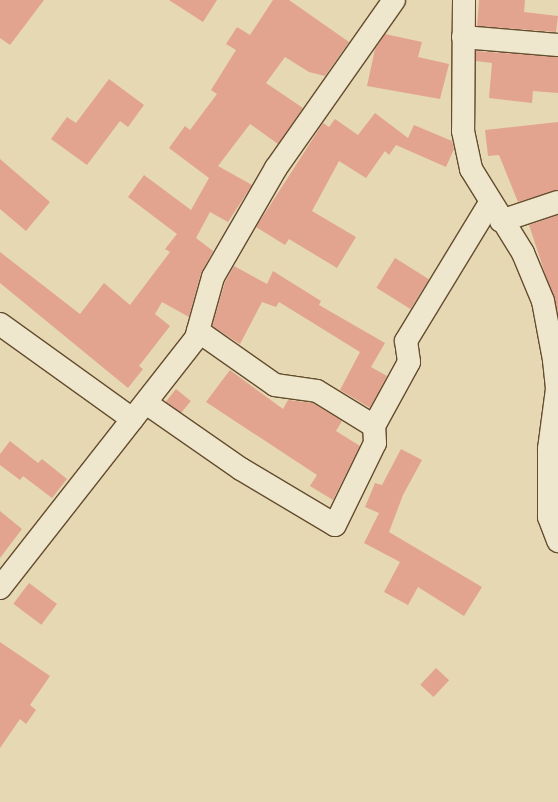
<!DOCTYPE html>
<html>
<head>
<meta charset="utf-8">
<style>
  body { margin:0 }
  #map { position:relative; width:558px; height:802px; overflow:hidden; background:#e6d8b3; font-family:"Sorts Mill Goudy",serif }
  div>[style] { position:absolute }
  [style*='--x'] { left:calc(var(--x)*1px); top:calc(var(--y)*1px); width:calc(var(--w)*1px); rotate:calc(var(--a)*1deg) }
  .building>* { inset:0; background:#e2a48f; transform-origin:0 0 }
  .roads { filter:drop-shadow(1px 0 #644d2e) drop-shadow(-1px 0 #644d2e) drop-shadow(0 1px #644d2e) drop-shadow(0 -1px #644d2e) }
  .minor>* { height:22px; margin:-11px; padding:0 11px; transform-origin:11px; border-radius:11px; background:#efe6ce }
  span { translate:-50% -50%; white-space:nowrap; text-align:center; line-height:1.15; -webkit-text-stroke:3px #efe6ce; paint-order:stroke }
</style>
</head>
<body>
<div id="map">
  <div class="building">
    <i style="clip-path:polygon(0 0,44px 0,10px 45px,0 38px)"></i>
    <i style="clip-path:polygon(169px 0,217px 0,203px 22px)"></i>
    <i style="clip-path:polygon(273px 0,289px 0,349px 42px,325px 76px,309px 72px,285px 57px,266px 83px,303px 108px,278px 144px,250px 124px,218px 166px,252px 185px,228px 222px,210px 212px,196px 238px,213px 251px,201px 273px,189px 317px,162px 302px,155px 314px,170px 326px,139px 366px,143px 369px,128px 388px,0 283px,0 252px,80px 314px,104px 283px,130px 305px,170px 252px,165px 249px,177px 234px,128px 197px,144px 175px,191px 210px,209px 178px,169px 148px,185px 126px,190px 130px,217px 94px,211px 90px,236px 50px,226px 44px,237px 27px,250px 35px)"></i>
    <i style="clip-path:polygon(479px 0,525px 0,524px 12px,558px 16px,556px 32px,477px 26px)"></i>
    <i style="clip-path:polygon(385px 34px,422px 42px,418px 57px,449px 64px,440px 99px,367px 86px,375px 49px)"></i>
    <i style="clip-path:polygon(476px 51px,558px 57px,558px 93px,533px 91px,532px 103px,489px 98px,492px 63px,476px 61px)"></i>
    <i style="clip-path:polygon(109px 79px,144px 105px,128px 127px,120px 121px,87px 165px,51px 139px,67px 117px,76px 123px)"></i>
    <i style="clip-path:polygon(375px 113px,408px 138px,414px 125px,452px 141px,454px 149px,446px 167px,396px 145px,389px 155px,385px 151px,366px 178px,339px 161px,312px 211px,356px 237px,337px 268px,289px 239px,285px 245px,256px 227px,323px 123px,329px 127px,335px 119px,358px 135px)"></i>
    <i style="clip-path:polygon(558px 122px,558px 190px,518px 202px,499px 155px,488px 156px,485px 130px)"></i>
    <i style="clip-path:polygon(0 159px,50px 202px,26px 231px,0 209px)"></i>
    <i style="clip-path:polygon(558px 215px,558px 313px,529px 225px)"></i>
    <i style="left:395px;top:258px;width:40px;height:35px;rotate:32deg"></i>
    <i style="clip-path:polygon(234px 266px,267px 284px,273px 271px,321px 301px,319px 305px,385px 343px,371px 367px,387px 376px,370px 408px,340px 390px,360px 352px,279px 302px,276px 307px,262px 302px,240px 344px,212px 326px,225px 282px)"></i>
    <i style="clip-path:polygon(230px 370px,283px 409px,288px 400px,313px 403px,342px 421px,336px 431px,360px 446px,333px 500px,310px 486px,317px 475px,206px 402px)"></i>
    <i style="left:176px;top:389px;width:19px;height:16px;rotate:39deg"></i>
    <i style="clip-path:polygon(10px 441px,38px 463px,42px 459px,67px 479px,52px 498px,23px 476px,20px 480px,0 465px,0 454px)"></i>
    <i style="clip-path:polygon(401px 449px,422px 460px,403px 495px,389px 532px,482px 587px,464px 616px,418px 587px,408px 605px,384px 592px,400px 562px,364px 543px,379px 513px,365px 507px,375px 483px,382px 485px)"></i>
    <i style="clip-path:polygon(0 511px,22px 529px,0 558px)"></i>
    <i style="left:29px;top:583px;width:35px;height:26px;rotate:37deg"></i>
    <i style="clip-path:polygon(0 642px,50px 676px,30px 705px,36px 710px,26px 724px,20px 719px,0 748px)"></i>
    <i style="left:436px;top:668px;width:18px;height:23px;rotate:43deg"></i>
  </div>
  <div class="roads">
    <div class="minor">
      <i style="--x:464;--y:0;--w:131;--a:90.4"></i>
      <i style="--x:463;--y:131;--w:39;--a:78"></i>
      <i style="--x:471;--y:169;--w:99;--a:58.2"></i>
      <i style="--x:523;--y:253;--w:52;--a:67.4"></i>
      <i style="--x:543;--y:301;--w:60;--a:79.4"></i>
      <i style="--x:554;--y:360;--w:29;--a:84"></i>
      <i style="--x:557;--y:389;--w:61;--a:97.6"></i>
      <i style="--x:549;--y:449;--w:68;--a:90"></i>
      <i style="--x:549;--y:517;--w:26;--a:69"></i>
      <i style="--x:463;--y:37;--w:95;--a:4.8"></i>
      <i style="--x:501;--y:221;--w:60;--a:-18.4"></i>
      <i style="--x:0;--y:324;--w:163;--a:35.7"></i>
      <i style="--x:198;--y:331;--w:94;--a:35"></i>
      <i style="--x:275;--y:385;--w:42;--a:8.1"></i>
      <i style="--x:317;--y:391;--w:67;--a:31.6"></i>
      <i style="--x:146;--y:403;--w:116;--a:34.8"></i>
      <i style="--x:241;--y:469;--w:109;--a:30.8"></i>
      <i style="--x:335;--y:525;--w:91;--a:-64"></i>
      <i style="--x:375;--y:443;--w:17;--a:-93"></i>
      <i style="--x:374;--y:426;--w:73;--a:-61.3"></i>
      <i style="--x:409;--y:362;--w:21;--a:-98"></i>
      <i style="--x:406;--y:341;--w:162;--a:-58.7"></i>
      <i style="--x:0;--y:588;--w:318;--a:-51.9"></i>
      <i style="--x:196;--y:338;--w:63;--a:-74.4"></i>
      <i style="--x:213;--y:277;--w:126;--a:-60"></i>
      <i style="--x:276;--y:168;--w:205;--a:-54.9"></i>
    </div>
  </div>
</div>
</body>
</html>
